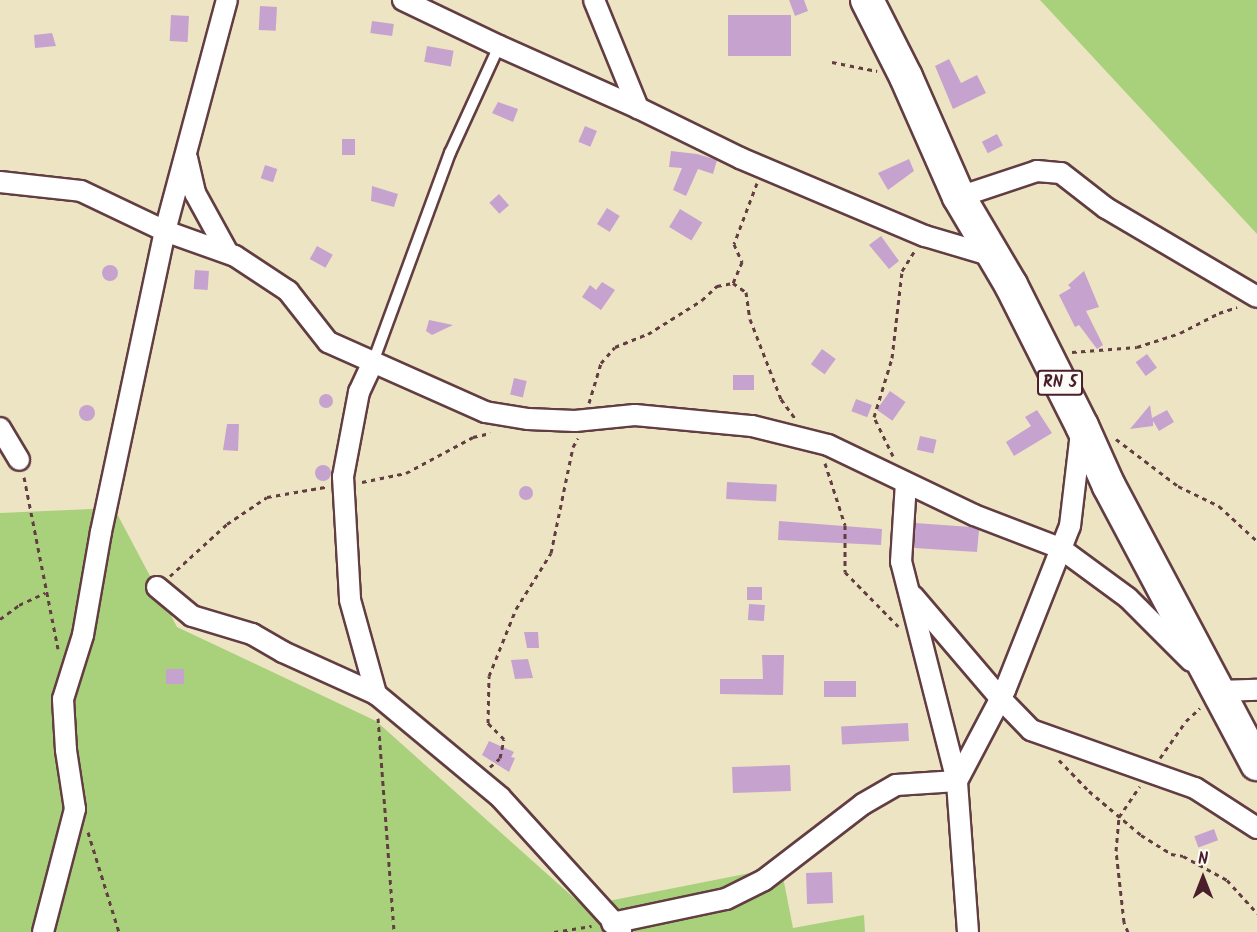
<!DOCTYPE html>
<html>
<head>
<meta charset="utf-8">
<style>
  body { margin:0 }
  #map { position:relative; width:1257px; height:932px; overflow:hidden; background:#ede4c4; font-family:Kalam,sans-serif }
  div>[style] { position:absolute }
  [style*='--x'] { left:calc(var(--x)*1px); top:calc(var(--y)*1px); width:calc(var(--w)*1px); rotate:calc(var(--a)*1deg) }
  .green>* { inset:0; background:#a9d17c }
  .building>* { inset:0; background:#c6a3ce; transform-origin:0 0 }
  .round { border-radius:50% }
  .path>* { height:3px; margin-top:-1.5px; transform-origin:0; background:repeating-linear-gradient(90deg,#623d42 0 4.5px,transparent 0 9px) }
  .roads { filter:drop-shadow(2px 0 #623d42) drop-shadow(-2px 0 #623d42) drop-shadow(0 2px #623d42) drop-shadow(0 -2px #623d42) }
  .service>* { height:10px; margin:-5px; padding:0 5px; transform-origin:5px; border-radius:5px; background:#fff }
  .minor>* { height:20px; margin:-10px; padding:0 10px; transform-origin:10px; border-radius:10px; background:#fff }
  .primary>* { height:32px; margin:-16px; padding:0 16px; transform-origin:16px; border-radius:16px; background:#fff }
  span { translate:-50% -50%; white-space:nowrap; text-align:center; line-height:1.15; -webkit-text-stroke:6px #fdfcf7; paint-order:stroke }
  .shield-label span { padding:2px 4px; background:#fdfcf7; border:2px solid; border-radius:4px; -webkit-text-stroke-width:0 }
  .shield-label { font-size:16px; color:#4a1f2b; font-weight:700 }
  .north { position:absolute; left:1173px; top:848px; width:60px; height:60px; -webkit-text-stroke:4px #fdfcf7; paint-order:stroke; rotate:0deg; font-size:16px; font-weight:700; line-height:24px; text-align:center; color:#4a1f2b }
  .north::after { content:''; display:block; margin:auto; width:21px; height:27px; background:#4a1f2b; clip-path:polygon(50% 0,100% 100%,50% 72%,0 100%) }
</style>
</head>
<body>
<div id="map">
  <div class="green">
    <i style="clip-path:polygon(1040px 0,1257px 0,1257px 234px)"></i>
    <i style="clip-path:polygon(114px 508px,177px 627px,376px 721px,583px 906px,781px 867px,793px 928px,864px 915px,865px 932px,0 932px,0 513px)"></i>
  </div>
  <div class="building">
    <i style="clip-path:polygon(789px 0,804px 0,808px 11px,795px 16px)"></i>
    <i style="left:260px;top:6px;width:17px;height:24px;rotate:3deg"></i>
    <i style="left:171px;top:15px;width:18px;height:26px;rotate:3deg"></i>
    <i style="left:728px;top:15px;width:63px;height:41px"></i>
    <i style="left:372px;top:21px;width:22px;height:12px;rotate:8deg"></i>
    <i style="clip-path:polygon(52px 33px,56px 46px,35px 48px,34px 35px)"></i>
    <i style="left:427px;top:46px;width:27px;height:16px;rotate:10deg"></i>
    <i style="clip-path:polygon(949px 59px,961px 83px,977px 75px,986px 93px,953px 109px,935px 66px)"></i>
    <i style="clip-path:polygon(498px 102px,518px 109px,513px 122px,492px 113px)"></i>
    <i style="left:585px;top:126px;width:13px;height:17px;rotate:23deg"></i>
    <i style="left:997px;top:134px;width:13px;height:17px;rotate:63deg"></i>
    <i style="left:342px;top:139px;width:13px;height:16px"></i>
    <i style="clip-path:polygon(671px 151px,697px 154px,717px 160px,713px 174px,698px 169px,686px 196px,673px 190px,682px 168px,669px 167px)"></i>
    <i style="clip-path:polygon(909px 159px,914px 171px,888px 190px,878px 173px)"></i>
    <i style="left:265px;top:165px;width:13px;height:14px;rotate:18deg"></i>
    <i style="clip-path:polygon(372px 186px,398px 194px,394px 207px,371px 201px)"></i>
    <i style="left:499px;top:194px;width:15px;height:13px;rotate:48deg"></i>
    <i style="left:607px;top:208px;width:15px;height:19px;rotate:32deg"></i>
    <i style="left:680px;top:209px;width:26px;height:21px;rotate:31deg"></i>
    <i style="clip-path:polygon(881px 236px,899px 261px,889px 269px,869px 245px)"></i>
    <i style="left:317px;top:246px;width:18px;height:15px;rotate:29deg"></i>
    <i class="round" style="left:102px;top:265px;width:16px;height:16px"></i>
    <i style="left:195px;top:270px;width:14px;height:19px;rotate:4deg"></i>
    <i style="clip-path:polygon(1084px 271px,1099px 307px,1086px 311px,1103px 345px,1097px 349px,1079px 325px,1075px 327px,1059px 295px,1071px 288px,1068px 285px)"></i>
    <i style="clip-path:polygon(602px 282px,615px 290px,601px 310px,582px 297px,590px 285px,596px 290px)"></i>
    <i style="clip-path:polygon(429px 320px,453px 325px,432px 335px,426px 331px)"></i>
    <i style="left:822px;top:349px;width:17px;height:19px;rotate:36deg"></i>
    <i style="left:1147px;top:354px;width:17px;height:14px;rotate:54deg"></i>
    <i style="left:754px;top:375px;width:15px;height:21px;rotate:90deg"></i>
    <i style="left:514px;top:378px;width:13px;height:17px;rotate:13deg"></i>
    <i style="left:890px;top:391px;width:19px;height:23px;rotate:35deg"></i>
    <i class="round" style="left:319px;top:394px;width:14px;height:14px"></i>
    <i style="left:856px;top:399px;width:17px;height:13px;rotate:21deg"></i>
    <i style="clip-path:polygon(1150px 405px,1152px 418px,1167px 410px,1174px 422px,1159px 431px,1153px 421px,1153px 426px,1130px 429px)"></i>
    <i class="round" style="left:79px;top:405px;width:16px;height:16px"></i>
    <i style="clip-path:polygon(1037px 410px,1052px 433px,1014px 456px,1006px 442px,1031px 426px,1025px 417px)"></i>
    <i style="clip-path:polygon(227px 424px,239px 424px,238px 451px,223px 450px)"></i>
    <i style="left:920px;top:436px;width:17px;height:14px;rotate:13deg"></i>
    <i class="round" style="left:315px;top:465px;width:16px;height:16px"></i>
    <i style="left:727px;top:482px;width:50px;height:17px;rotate:3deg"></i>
    <i class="round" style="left:519px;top:486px;width:14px;height:14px"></i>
    <i style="clip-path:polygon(779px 521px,882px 529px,881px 545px,778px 540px)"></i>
    <i style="clip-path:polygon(915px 523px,971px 527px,979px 530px,977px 552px,914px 548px)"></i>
    <i style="left:747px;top:587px;width:15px;height:13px"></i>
    <i style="left:749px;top:604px;width:16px;height:16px;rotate:4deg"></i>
    <i style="clip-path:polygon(524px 632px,538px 632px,539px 648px,527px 648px)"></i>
    <i style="clip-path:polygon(762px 655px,784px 655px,783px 695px,720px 694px,720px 679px,763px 679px)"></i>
    <i style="clip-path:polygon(528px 659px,533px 678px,515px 679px,511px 660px)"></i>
    <i style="left:184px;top:669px;width:15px;height:18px;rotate:90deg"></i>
    <i style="left:824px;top:681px;width:32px;height:16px"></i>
    <i style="left:908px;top:723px;width:18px;height:67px;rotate:87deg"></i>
    <i style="clip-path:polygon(489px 741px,514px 752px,511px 757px,515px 758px,509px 772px,482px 755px)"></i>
    <i style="left:790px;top:765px;width:26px;height:58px;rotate:88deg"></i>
    <i style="left:1214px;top:829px;width:12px;height:21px;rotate:70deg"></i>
    <i style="left:832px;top:872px;width:31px;height:26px;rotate:88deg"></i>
  </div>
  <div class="path">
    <i style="--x:832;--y:62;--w:46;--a:11.3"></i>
    <i style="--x:757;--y:183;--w:65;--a:110.7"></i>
    <i style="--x:734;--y:244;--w:20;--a:66"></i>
    <i style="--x:742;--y:262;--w:23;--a:113"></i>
    <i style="--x:733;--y:283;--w:16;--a:35"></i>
    <i style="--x:746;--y:292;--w:27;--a:82"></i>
    <i style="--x:750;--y:319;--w:86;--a:68.8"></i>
    <i style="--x:781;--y:399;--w:24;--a:54"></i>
    <i style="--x:1072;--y:352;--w:65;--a:-4.4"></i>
    <i style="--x:1137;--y:347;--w:45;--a:-18"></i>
    <i style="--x:1180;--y:333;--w:44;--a:-27.1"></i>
    <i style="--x:1219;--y:313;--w:19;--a:-18"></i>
    <i style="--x:589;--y:403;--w:42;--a:-73.3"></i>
    <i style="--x:601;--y:363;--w:21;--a:-49"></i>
    <i style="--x:615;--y:347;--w:35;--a:-22"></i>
    <i style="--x:648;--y:334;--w:64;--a:-32.2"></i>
    <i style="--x:702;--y:300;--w:21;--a:-43"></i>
    <i style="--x:717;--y:286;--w:16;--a:-11"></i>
    <i style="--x:1116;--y:439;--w:78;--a:37.2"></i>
    <i style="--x:1178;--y:486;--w:46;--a:26"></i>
    <i style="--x:1219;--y:506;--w:52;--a:42.6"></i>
    <i style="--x:893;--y:456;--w:43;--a:-116"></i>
    <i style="--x:874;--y:417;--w:62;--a:-73"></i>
    <i style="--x:892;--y:358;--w:88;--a:-83.4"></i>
    <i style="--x:902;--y:271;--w:25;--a:-58"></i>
    <i style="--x:825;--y:463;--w:65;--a:72.1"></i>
    <i style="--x:845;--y:525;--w:47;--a:90"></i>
    <i style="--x:845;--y:572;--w:76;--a:45.5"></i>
    <i style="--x:24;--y:477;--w:175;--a:78.8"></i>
    <i style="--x:362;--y:482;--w:45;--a:-11.6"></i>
    <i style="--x:406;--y:473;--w:76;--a:-28.2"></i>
    <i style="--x:473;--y:437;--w:18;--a:-13"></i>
    <i style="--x:170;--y:576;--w:77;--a:-42.4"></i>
    <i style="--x:227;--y:524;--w:48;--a:-34"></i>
    <i style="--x:267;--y:497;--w:59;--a:-9.8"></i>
    <i style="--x:0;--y:619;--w:24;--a:-36"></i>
    <i style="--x:19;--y:605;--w:29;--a:-25"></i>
    <i style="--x:378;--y:718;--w:215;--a:85.7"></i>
    <i style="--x:1160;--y:758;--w:45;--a:-54.9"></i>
    <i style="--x:1186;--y:721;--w:19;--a:-43"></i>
    <i style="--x:1059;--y:760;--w:43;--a:45.9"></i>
    <i style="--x:1089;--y:791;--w:68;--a:40.2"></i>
    <i style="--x:1141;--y:835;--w:36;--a:32"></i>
    <i style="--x:1171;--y:854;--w:12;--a:9"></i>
    <i style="--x:1183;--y:856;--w:50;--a:28.6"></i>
    <i style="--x:1227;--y:880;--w:45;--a:47.7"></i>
    <i style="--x:490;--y:767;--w:13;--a:-42"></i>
    <i style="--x:500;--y:758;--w:19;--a:-78"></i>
    <i style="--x:504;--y:739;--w:23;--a:-135"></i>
    <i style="--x:488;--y:723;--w:47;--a:-88.8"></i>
    <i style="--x:489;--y:676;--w:72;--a:-68.1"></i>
    <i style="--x:516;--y:609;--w:66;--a:-58"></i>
    <i style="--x:551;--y:553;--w:108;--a:-78.3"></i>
    <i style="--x:573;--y:447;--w:10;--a:-61"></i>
    <i style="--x:88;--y:832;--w:105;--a:72.8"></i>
    <i style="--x:554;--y:932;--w:38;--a:-9"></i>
    <i style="--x:1128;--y:932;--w:11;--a:-112"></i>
    <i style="--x:1124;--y:922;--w:71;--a:-96.4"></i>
    <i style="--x:1116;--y:851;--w:34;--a:-85"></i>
    <i style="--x:1119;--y:817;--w:37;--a:-56"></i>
  </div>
  <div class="roads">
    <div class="service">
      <i style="--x:373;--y:362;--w:223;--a:-69.8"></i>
      <i style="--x:450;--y:153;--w:118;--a:-65.4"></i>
    </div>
    <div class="minor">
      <i style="--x:403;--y:0;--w:106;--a:25.6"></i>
      <i style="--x:499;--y:46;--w:152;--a:24"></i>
      <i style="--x:638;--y:108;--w:114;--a:26.1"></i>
      <i style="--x:740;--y:158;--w:201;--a:22.9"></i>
      <i style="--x:925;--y:236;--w:71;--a:16.4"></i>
      <i style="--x:594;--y:0;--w:117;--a:67.8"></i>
      <i style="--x:187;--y:158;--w:36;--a:77"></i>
      <i style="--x:195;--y:193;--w:68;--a:61.2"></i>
      <i style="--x:0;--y:182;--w:81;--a:6.3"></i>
      <i style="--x:81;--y:191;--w:93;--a:25.5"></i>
      <i style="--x:165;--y:231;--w:74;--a:19.7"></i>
      <i style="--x:235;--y:256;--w:64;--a:33.4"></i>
      <i style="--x:288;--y:291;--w:65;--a:51.9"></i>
      <i style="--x:328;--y:342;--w:172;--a:24"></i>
      <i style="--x:485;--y:412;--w:44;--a:9.2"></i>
      <i style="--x:528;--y:419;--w:47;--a:2.4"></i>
      <i style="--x:575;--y:421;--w:60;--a:-5.7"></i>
      <i style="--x:635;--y:415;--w:118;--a:5.4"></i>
      <i style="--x:752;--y:426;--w:78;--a:14"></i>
      <i style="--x:828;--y:445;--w:162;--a:25.6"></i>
      <i style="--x:974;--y:515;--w:92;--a:21"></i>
      <i style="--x:1060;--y:548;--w:84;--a:36.3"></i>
      <i style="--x:1128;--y:598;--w:89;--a:45"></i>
      <i style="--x:959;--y:197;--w:82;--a:-18.4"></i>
      <i style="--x:1037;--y:171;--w:24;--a:5"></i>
      <i style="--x:1061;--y:173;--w:57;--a:37.9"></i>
      <i style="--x:1106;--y:208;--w:175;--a:30.5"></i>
      <i style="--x:373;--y:362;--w:33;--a:115"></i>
      <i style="--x:359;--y:392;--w:86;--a:100.7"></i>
      <i style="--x:343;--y:477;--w:123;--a:86.7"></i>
      <i style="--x:350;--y:600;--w:98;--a:74.5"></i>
      <i style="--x:0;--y:428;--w:37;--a:59"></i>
      <i style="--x:157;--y:587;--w:45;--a:39.6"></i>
      <i style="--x:192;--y:616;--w:63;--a:16.7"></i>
      <i style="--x:252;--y:634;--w:36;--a:30"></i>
      <i style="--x:283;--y:652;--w:102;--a:24.3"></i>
      <i style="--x:376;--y:694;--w:161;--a:39.7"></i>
      <i style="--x:500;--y:797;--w:180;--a:47.7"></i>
      <i style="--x:913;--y:596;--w:134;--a:49.5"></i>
      <i style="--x:1000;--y:698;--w:45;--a:45.9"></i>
      <i style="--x:1031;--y:730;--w:174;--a:19.5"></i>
      <i style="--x:1195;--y:788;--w:74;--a:32.8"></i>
      <i style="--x:1213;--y:684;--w:9;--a:49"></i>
      <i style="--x:1219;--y:691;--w:38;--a:-2"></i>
      <i style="--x:612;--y:923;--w:116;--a:-11.9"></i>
      <i style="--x:726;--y:899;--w:42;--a:-26.6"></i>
      <i style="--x:764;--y:880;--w:125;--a:-37.5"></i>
      <i style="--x:863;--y:804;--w:38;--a:-30"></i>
      <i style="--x:896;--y:785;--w:61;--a:-3.8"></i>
      <i style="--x:957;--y:781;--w:226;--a:-104.3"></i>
      <i style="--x:901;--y:562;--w:79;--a:-86.4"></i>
      <i style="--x:43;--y:932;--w:127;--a:-75.4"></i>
      <i style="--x:75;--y:809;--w:60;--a:-98.7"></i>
      <i style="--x:66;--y:750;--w:51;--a:-93.4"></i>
      <i style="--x:63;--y:699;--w:67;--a:-72.6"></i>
      <i style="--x:83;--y:635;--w:105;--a:-80.1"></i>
      <i style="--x:101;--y:532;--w:308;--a:-78"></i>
      <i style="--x:165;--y:231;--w:239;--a:-75"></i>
      <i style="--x:968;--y:932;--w:151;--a:-94.2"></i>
      <i style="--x:957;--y:781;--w:103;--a:-62.2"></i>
      <i style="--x:1005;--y:690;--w:176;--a:-68.4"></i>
      <i style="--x:1070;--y:526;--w:95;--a:-83.3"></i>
    </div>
    <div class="primary">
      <i style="--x:867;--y:0;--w:86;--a:63.1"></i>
      <i style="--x:906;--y:77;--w:131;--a:66.2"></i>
      <i style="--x:959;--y:197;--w:102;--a:59.4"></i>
      <i style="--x:1011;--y:285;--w:158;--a:63.3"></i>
      <i style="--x:1082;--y:426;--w:66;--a:65.8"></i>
      <i style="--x:1109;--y:486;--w:315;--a:62"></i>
    </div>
  </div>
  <div class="shield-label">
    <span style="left:1060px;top:383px">RN 5</span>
  </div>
  <div class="north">N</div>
</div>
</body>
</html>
